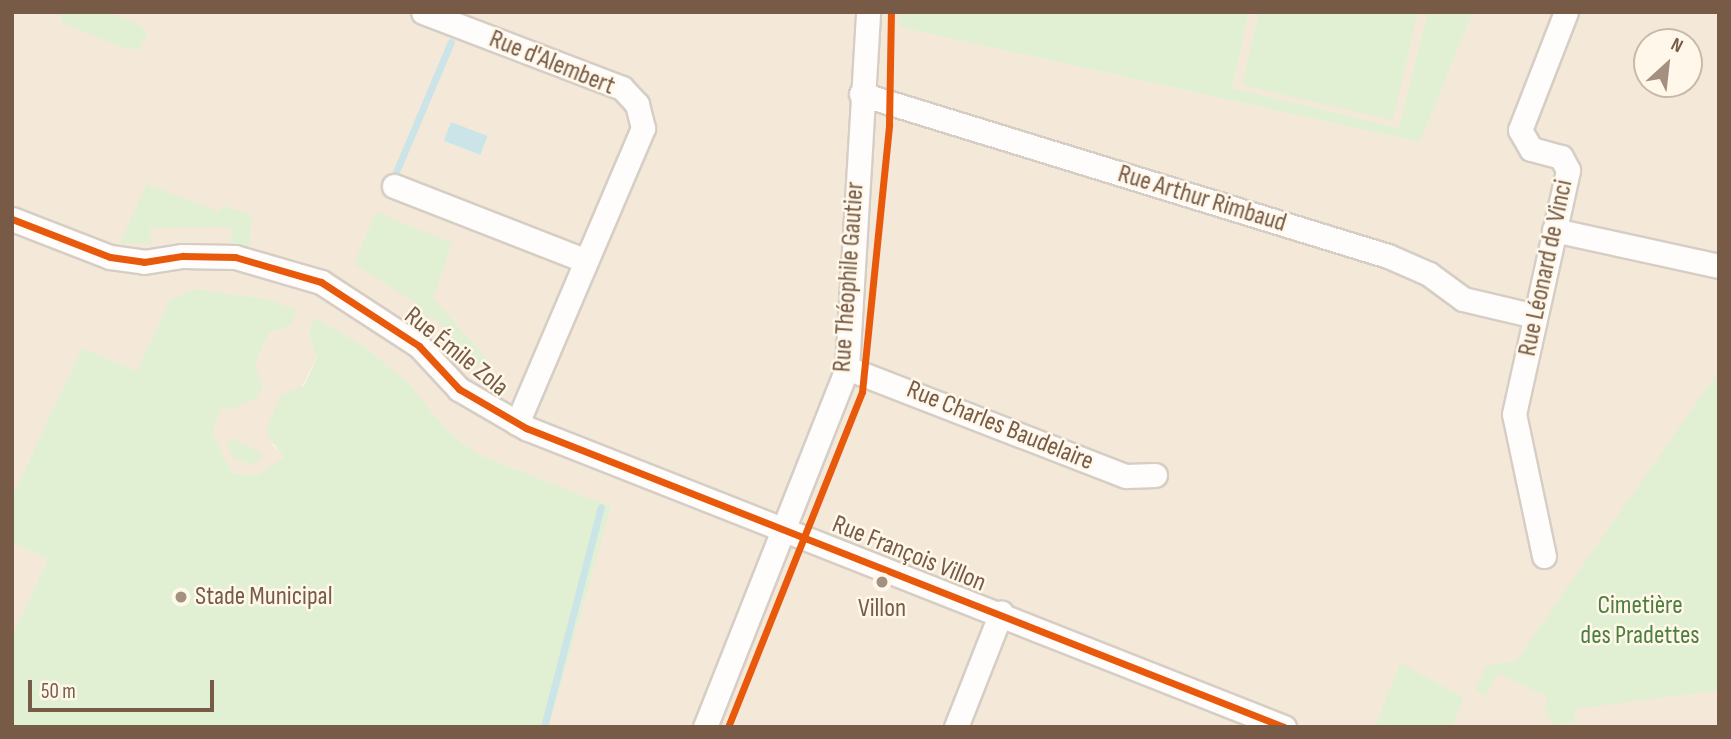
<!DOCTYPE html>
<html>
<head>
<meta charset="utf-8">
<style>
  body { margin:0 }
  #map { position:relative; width:1731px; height:739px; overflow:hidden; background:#f8f2e8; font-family:"Sofia Sans Condensed",sans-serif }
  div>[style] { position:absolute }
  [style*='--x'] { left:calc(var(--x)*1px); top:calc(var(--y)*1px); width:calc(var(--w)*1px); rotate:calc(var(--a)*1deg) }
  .residential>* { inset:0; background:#f4e9d8 }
  .green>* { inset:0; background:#e1efd2 }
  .water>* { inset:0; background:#cae4e8; transform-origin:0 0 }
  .stream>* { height:7px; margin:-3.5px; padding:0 3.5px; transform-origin:3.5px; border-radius:3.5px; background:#cae4e8 }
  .roads { filter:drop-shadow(2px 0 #d6cec5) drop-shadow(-2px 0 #d6cec5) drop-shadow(0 2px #d6cec5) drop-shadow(0 -2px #d6cec5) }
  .minor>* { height:23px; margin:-11.5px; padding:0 11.5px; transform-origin:11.5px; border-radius:11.5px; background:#fefdfc }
  .cycleway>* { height:7px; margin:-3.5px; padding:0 3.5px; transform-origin:3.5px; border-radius:3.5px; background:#e8590c }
  .dots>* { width:19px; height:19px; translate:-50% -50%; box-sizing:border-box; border:4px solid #fff8ea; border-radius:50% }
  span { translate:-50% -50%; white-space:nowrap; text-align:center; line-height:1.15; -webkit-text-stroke:5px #fff8ea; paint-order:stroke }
  .street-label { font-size:26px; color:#775b47 }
  .poi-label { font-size:26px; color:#775b47 }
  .left { translate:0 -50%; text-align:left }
  .park-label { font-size:26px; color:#4d7e3e }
  .frame { position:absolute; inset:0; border:14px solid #775b47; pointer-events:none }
  .north { position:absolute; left:1633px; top:28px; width:70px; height:70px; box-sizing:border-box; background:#fff8ea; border:2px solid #c9b9a9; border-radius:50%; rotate:27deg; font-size:19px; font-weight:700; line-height:28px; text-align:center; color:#775b47 }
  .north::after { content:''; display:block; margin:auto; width:24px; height:32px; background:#a4907f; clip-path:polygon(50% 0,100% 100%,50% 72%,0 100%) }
  .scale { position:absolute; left:28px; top:680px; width:186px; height:32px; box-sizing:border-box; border:4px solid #775b47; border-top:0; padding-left:9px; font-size:21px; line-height:24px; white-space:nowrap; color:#775b47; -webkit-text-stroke:5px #fff8ea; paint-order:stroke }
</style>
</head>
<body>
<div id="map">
  <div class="residential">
    <i style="clip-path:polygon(evenodd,12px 12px,900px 12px,900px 27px,1420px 142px,1473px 12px,1719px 12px,1719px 727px,549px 727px,610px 507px,477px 454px,446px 429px,410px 385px,365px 347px,316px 318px,309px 333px,317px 357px,272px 445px,284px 456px,276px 466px,258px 475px,233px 474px,212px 433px,222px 406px,263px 387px,255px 364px,269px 333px,291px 325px,266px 299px,195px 289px,170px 300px,137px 371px,82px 348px,12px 497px,12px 12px,1647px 42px,1689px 42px,1689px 84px,1647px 84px,1647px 42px)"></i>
    <i style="clip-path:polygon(1249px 12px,1428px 12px,1399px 128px,1232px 88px)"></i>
    <i style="clip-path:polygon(12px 543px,48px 559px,12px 636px)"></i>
  </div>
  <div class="green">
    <i style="clip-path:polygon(59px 12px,108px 12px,142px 26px,147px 37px,139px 49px,127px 49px,63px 23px)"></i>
    <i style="clip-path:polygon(900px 12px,1249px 12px,1232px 88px,1399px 128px,1428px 12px,1473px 12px,1420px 142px,899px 27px)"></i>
    <i style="clip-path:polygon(1259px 12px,1418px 12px,1393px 120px,1242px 85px)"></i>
    <i style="clip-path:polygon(147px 184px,220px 212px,223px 205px,252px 216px,249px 248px,232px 248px,231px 227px,150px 228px,152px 244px,120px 243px)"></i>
    <i style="clip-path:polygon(376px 212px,452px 243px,433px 298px,495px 368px,487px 372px,431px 315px,415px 327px,406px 318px,418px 304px,354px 264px)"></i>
    <i style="clip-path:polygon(195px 289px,266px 299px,297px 310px,291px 325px,269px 333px,255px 364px,263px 387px,257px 397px,231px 409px,222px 407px,215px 424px,212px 433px,233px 474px,258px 475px,284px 457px,268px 437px,268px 425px,281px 395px,304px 386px,317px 358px,309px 333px,315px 317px,365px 347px,410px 385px,446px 429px,477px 454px,611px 507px,549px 727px,12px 727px,12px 636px,48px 559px,12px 543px,12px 497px,82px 348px,137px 371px,170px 300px)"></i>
    <i style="clip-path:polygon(1719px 371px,1719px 690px,1575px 709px,1575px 723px,1552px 725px,1544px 706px,1548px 697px,1498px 673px,1486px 696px,1475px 690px,1486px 666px,1516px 661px)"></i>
    <i style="clip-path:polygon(231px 438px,262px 453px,261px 459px,251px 464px,233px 458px,227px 445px)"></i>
    <i style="clip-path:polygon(1400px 663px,1463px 697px,1453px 727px,1375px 727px)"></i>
  </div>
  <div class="water">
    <i style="left:451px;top:122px;width:39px;height:20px;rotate:21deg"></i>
  </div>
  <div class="stream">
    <i style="--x:396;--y:172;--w:141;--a:-67.1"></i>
    <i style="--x:544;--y:727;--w:227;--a:-75.5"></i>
  </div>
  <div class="roads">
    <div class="minor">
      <i style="--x:423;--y:12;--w:213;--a:20.9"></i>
      <i style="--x:622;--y:88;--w:22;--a:47"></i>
      <i style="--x:637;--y:104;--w:25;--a:76"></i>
      <i style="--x:643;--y:128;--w:321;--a:113.1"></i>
      <i style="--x:861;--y:94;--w:551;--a:17.09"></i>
      <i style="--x:1388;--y:256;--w:45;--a:23.7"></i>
      <i style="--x:1429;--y:274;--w:42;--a:36.3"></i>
      <i style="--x:1463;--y:299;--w:74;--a:13.3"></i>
      <i style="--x:394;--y:186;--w:206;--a:21.3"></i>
      <i style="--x:12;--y:219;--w:105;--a:21.2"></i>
      <i style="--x:110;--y:257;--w:34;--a:8"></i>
      <i style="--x:144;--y:262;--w:39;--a:-9"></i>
      <i style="--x:183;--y:256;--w:52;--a:1.1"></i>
      <i style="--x:235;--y:257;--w:90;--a:16.2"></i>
      <i style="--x:321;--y:282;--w:117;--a:33.1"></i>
      <i style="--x:419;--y:346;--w:59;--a:47.1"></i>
      <i style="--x:459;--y:389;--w:78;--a:30.2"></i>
      <i style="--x:526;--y:428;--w:815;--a:21.53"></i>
      <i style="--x:1554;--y:230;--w:169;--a:12.3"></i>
      <i style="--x:847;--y:368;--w:299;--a:21.2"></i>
      <i style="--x:1126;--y:476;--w:29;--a:-2"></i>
      <i style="--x:1544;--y:556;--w:145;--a:-101.9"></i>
      <i style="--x:1514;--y:414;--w:250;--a:-77.5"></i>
      <i style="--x:1568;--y:170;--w:15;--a:-118"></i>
      <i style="--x:1561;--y:157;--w:31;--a:-165"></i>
      <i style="--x:1531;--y:149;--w:22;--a:-120"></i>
      <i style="--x:1520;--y:130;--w:127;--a:-68.7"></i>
      <i style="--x:705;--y:727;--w:386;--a:-68.4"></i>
      <i style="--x:847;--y:368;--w:357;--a:-86.6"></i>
      <i style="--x:956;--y:727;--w:123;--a:-68.5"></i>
    </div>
  </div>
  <div class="cycleway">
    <i style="--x:12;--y:219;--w:105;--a:21.2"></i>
    <i style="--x:110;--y:257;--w:34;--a:8"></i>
    <i style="--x:144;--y:262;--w:39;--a:-9"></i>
    <i style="--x:183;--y:256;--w:52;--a:1.1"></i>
    <i style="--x:235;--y:257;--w:90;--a:16.2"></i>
    <i style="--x:321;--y:282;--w:117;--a:33.1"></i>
    <i style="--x:419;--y:346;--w:59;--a:47.1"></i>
    <i style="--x:459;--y:389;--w:78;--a:30.2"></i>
    <i style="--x:526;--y:428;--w:815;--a:21.53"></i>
    <i style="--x:728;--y:727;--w:361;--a:-68.2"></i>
    <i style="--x:862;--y:392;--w:269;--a:-84.2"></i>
    <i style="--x:889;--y:124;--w:112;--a:-89"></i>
  </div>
  <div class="dots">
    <i style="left:882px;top:582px;background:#a4907f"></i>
    <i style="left:181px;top:597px;background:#a4907f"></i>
  </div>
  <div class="street-label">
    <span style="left:552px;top:63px;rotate:22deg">Rue d'Alembert</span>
    <span style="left:1202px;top:199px;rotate:17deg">Rue Arthur Rimbaud</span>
    <span style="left:1546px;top:268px;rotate:-78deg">Rue Léonard de Vinci</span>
    <span style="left:849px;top:277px;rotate:-86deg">Rue Théophile Gautier</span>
    <span style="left:456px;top:352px;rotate:39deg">Rue Émile Zola</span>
    <span style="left:1000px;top:426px;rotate:22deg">Rue Charles Baudelaire</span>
    <span style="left:909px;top:554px;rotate:22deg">Rue François Villon</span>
  </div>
  <div class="poi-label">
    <span class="left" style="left:195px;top:597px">Stade Municipal</span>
    <span style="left:882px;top:609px">Villon</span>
  </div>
  <div class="park-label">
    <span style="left:1640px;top:621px">Cimetière<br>des Pradettes</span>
  </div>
  <div class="frame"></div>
  <div class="north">N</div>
  <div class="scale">50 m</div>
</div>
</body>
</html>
